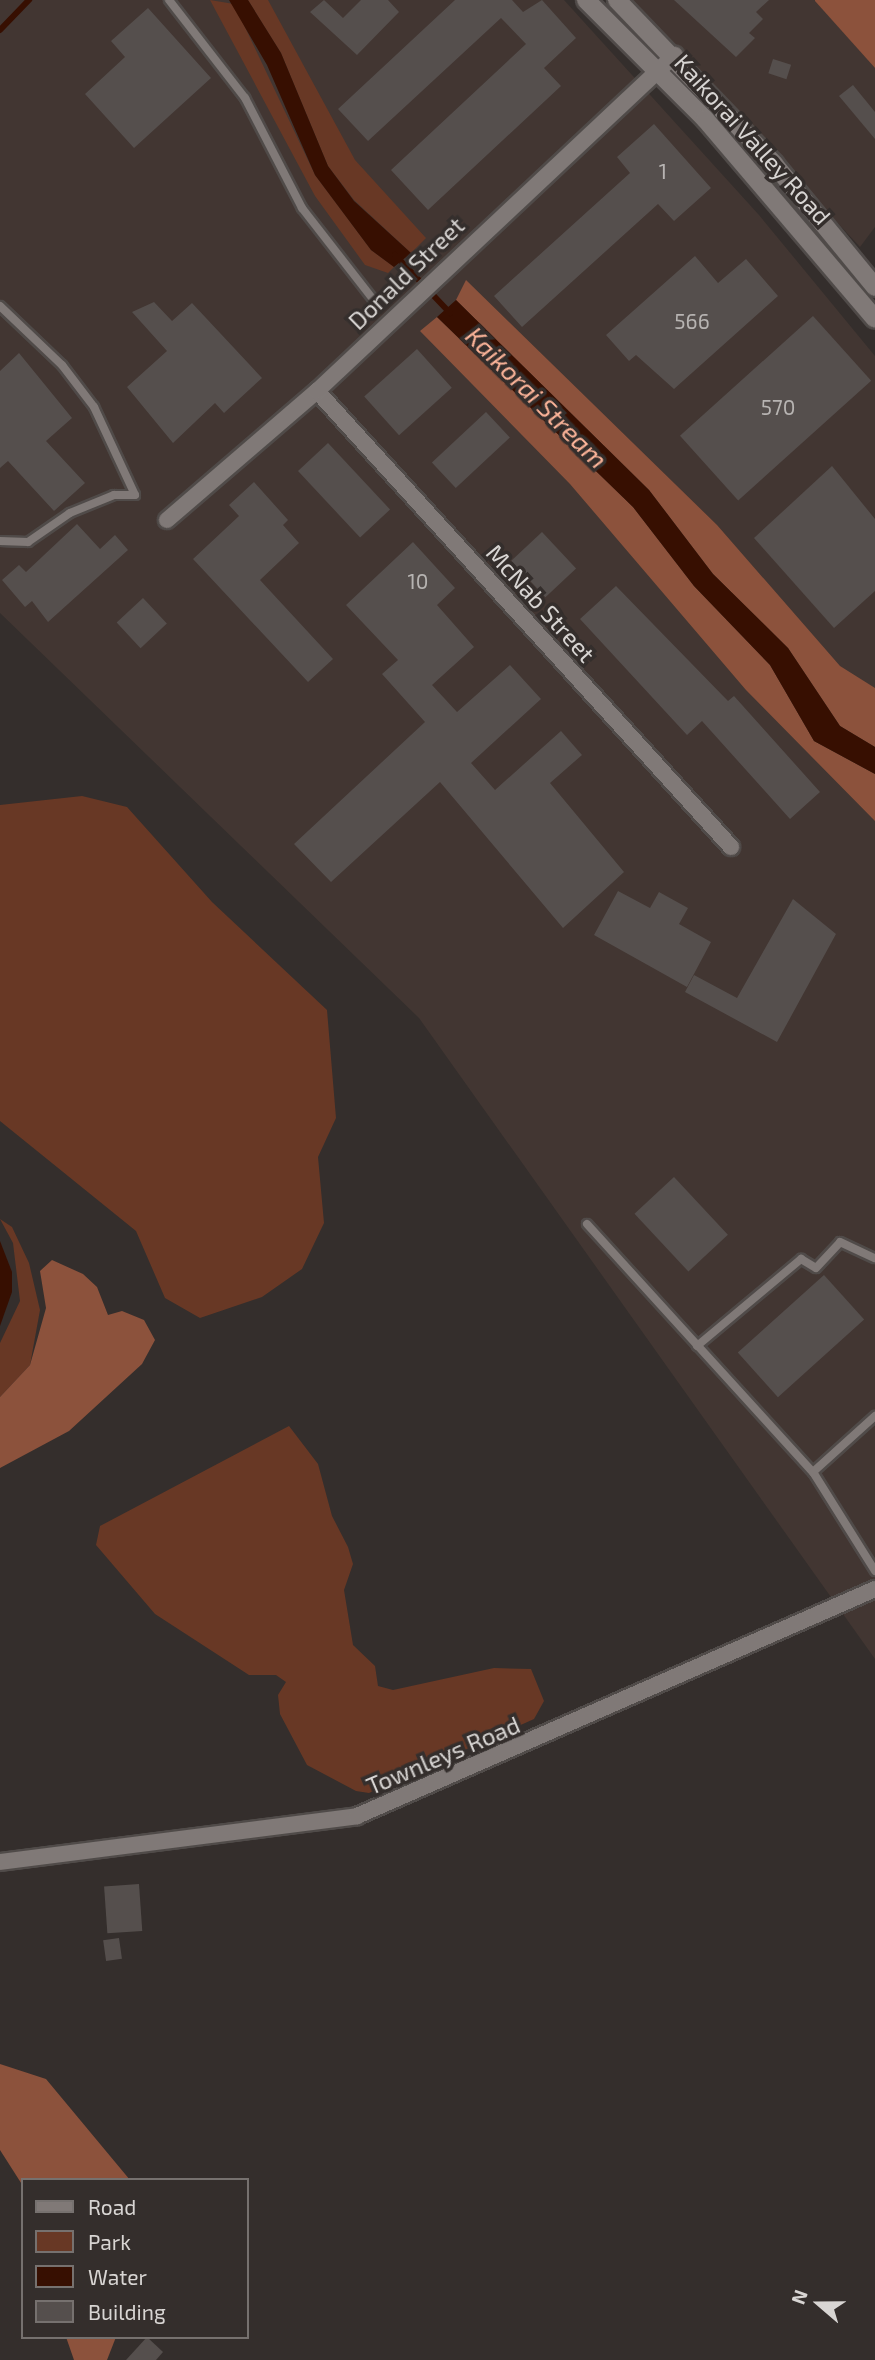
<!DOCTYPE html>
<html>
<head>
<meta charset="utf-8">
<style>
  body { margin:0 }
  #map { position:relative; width:875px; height:2360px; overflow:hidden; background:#342e2c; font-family:"Exo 2",sans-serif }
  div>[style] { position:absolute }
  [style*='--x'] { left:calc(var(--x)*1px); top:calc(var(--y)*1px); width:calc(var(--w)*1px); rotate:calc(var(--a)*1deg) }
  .built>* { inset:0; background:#423632 }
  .green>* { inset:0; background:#683825 }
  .forest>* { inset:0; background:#8c523c }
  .water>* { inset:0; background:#370f01 }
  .stream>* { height:6px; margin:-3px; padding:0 3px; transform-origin:3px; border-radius:3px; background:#370f01 }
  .building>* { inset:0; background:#554f4d; transform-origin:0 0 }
  .roads { filter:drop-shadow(2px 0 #504b49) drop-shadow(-2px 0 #504b49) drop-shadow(0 2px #504b49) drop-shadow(0 -2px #504b49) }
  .service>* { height:8px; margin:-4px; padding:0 4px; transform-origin:4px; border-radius:4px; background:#807977 }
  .minor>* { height:16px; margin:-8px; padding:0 8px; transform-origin:8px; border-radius:8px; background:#807977 }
  .secondary>* { height:18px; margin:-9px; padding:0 9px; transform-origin:9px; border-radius:9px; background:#807977 }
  span { translate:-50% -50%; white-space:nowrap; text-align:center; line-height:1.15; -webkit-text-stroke:7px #342e2c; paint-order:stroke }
  .number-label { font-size:21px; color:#b7b4b2 }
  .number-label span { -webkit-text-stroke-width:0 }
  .street-label { font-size:24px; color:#d8d5d3 }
  .water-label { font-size:26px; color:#fcb499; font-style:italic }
  .legend { position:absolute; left:21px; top:2178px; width:228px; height:161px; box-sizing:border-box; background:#342e2c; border:2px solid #76716f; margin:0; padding:9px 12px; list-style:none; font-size:21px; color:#d8d5d3 }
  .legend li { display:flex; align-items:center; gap:14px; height:35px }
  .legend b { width:35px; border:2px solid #76716f }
  .north { position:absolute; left:784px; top:2269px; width:70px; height:70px; -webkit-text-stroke:5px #342e2c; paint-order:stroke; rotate:290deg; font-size:19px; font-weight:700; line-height:28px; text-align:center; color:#d8d5d3 }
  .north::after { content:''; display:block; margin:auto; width:24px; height:32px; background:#d8d5d3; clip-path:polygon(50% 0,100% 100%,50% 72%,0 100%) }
</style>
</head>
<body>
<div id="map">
  <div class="built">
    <i style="clip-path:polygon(0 0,564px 0,759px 215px,875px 356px,875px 1659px,419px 1018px,0 613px)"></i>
    <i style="clip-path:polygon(630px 0,815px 0,875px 68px,875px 227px,860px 247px)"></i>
  </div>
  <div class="green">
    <i style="clip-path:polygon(210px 0,234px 4px,315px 175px,371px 250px,394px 267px,388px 273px,365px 265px,315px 196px)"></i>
    <i style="clip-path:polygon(248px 0,268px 0,355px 160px,426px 238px,411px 253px,354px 200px,328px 166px,281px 53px)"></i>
    <i style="clip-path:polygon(82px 796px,127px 807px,212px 902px,327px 1010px,336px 1118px,318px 1157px,324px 1223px,302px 1269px,262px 1297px,200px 1318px,165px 1298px,136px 1231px,0 1121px,0 805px)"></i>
    <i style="clip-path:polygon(0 1219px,12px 1227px,29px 1263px,40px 1310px,30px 1365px,0 1397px,0 1343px,20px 1301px,13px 1243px)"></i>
    <i style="clip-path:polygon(289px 1426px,318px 1464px,332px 1516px,348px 1547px,353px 1564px,344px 1590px,353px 1645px,375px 1666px,378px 1686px,393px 1690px,494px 1668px,531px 1669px,544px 1701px,534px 1719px,369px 1793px,356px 1791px,307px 1765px,280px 1714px,278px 1695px,286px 1682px,276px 1675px,249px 1675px,155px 1614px,96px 1545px,100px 1526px)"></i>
  </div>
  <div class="forest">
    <i style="clip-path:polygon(815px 0,875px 0,875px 68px,815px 1px)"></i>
    <i style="clip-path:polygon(466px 280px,717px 525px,840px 666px,875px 688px,875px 747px,840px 726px,788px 648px,713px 574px,649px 490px,456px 300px)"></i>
    <i style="clip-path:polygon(437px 317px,633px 507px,694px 586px,770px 665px,814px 741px,875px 774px,875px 821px,746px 690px,570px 484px,420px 331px)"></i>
    <i style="clip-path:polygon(52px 1260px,83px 1274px,97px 1287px,108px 1315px,122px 1311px,144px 1320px,155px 1340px,142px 1364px,69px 1431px,0 1468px,0 1397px,30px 1365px,46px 1308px,40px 1271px)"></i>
    <i style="clip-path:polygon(0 2064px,46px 2079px,130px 2180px,23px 2180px,23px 2186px,0 2150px)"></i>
    <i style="clip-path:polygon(66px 2337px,116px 2337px,107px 2360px,74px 2360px)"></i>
  </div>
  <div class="water">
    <i style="clip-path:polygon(229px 0,248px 0,281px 53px,328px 166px,354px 201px,411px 253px,394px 267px,371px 250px,315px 175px,267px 65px)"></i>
    <i style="clip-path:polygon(456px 300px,649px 490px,713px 574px,788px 648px,840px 726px,875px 747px,875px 774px,814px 741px,770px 665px,694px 586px,633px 507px,437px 317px)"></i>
    <i style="clip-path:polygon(0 1241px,12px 1272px,12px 1292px,0 1326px)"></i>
  </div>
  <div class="stream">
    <i style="--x:0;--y:30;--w:42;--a:-46"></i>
    <i style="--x:395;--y:255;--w:80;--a:46.5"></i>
  </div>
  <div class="building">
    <i style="clip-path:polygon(324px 0,343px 18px,361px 0,388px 0,399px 12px,357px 55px,310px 12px)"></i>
    <i style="clip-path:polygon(455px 0,512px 0,523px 12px,542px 0,576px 38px,544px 68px,561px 86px,428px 210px,391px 170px,526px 44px,501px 18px,368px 141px,338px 109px)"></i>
    <i style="clip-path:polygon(674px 0,769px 0,756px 12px,763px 19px,749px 33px,755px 38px,736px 57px)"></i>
    <i style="clip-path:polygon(148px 8px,211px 78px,134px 148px,85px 94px,125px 57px,111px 41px)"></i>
    <i style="left:773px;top:59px;width:19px;height:15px;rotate:18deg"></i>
    <i style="clip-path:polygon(853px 85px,875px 112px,875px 139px,839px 96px)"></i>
    <i style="clip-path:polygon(654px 124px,711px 188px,674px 221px,658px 204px,522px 327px,494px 296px,630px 173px,617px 157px)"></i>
    <i style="clip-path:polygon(695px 256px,718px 283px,746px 259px,778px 296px,674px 389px,636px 355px,629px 361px,606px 335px)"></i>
    <i style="clip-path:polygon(154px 302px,172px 321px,192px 303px,262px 378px,224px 413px,215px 403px,173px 443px,127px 387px,167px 351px,132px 312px)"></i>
    <i style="left:813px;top:316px;width:87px;height:179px;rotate:48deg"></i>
    <i style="left:417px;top:349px;width:52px;height:71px;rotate:48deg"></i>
    <i style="clip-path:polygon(19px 353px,72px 418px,46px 441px,85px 483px,54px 511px,8px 461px,0 468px,0 371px)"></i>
    <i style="left:486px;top:412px;width:35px;height:74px;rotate:47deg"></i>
    <i style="left:328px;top:443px;width:91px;height:41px;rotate:47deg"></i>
    <i style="clip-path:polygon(832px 466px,875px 519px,875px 591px,834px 628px,754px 538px)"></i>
    <i style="clip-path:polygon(254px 482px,288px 520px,283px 525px,299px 543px,260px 580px,333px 659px,308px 682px,193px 559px,239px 516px,229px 505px)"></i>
    <i style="clip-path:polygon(77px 524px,100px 549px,115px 535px,128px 550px,48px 622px,32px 601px,25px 607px,2px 580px,19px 565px,26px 572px)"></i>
    <i style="left:542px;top:532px;width:50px;height:42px;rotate:47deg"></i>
    <i style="clip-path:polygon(413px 542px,455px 588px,437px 605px,474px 647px,432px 685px,457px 712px,510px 665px,541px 699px,471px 763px,495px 790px,561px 731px,582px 755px,550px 783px,624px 872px,563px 928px,440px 782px,331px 882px,294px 844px,425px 722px,382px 674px,398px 660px,346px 605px)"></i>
    <i style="clip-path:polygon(616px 586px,728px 701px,734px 696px,820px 792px,790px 819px,702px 721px,687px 735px,580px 619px)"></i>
    <i style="left:143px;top:598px;width:35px;height:36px;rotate:47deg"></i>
    <i style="clip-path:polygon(618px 891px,650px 908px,659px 892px,688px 908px,679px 924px,711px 942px,687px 987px,594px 935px)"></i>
    <i style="clip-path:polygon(793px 899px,836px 934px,777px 1042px,685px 992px,694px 975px,737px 998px)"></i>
    <i style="left:674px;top:1177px;width:79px;height:54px;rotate:47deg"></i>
    <i style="left:824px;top:1275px;width:60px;height:116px;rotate:48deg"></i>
    <i style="left:139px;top:1884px;width:47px;height:35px;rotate:86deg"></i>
    <i style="left:119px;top:1938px;width:21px;height:16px;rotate:82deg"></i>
    <i style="clip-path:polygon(147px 2337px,163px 2352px,156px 2360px,126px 2360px)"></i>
  </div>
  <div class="roads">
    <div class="service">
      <i style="--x:169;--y:0;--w:124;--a:52.2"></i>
      <i style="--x:245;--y:98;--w:124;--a:62.6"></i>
      <i style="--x:302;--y:208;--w:114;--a:52.1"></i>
      <i style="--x:0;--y:306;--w:86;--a:43.6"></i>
      <i style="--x:62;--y:365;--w:53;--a:52.7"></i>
      <i style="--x:94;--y:407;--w:97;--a:65"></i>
      <i style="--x:135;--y:495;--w:21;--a:180"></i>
      <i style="--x:114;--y:495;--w:48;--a:157.8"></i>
      <i style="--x:70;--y:513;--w:51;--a:145.4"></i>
      <i style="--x:28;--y:542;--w:28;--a:-178"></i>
      <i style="--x:587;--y:1224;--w:336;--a:47.7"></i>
      <i style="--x:813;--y:1472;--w:117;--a:57.9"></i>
      <i style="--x:697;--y:1346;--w:136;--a:-39.9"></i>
      <i style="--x:801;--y:1259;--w:17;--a:31"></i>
      <i style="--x:816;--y:1268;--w:35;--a:-47"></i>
      <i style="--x:840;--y:1242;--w:38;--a:25"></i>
      <i style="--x:813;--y:1472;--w:84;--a:-42.1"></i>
    </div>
    <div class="minor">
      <i style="--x:317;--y:391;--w:616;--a:47.76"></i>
      <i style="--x:167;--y:520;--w:198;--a:-40.7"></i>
      <i style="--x:317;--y:391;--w:491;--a:-43.2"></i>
      <i style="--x:0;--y:1862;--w:360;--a:-7.3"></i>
      <i style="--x:357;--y:1816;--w:566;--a:-23.66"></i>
    </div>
    <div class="secondary">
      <i style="--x:586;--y:0;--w:168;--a:45"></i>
      <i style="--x:705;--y:119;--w:262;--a:49.6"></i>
      <i style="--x:617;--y:0;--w:227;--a:46.2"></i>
      <i style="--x:774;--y:164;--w:159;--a:50.6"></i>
    </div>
  </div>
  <div class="number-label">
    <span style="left:663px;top:171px">1</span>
    <span style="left:692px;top:321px">566</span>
    <span style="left:778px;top:407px">570</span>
    <span style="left:418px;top:581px">10</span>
  </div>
  <div class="street-label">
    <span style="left:753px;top:139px;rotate:48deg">Kaikorai Valley Road</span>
    <span style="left:406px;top:273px;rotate:-44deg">Donald Street</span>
    <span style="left:541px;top:603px;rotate:48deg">McNab Street</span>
    <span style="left:443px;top:1755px;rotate:-23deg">Townleys Road</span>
  </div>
  <div class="water-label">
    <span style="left:537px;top:397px;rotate:45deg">Kaikorai Stream</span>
  </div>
  <ul class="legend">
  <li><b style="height:9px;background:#807977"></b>Road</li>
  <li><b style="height:19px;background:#683825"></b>Park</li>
  <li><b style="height:19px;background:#370f01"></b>Water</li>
  <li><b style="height:19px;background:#554f4d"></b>Building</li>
  </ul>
  <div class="north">N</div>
</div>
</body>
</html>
